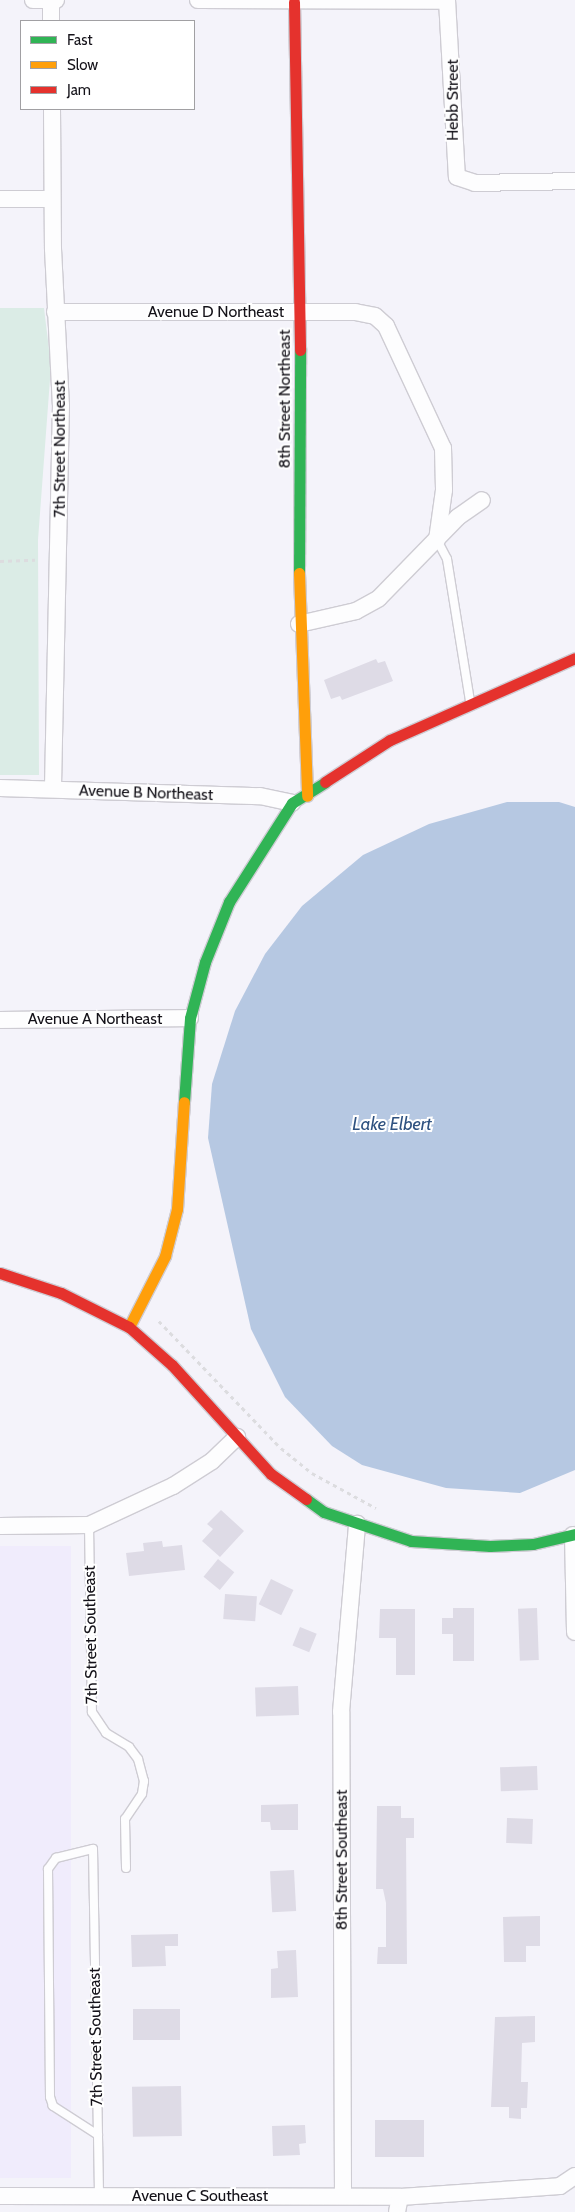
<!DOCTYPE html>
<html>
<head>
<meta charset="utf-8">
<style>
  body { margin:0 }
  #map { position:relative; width:575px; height:2212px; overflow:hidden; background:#f4f3fa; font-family:Cabin,sans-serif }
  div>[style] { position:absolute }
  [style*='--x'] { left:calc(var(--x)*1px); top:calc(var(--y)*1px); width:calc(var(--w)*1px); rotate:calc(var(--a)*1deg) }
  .built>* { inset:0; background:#f0ecfc; transform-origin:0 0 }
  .green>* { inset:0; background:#dbece6 }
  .water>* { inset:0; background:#b6c8e2 }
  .building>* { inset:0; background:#dedbe6; transform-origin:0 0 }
  .path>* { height:2.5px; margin-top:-1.25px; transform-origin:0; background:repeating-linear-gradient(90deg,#dcdcdf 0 4px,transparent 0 8px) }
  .roads { filter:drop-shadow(1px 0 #ceccd3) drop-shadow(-1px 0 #ceccd3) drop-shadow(0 1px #ceccd3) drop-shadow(0 -1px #ceccd3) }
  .lane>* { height:8px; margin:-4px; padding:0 4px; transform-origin:4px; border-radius:4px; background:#fdfdfe }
  .street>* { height:16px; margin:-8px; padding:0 8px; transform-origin:8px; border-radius:8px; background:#fdfdfe }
  .fast>* { height:11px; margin:-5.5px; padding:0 5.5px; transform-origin:5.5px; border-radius:5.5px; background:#30b455 }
  .slow>* { height:11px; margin:-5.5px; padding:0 5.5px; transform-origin:5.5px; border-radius:5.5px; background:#ff9f0a }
  .jam>* { height:11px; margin:-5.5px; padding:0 5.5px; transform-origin:5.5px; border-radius:5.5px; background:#e5322d }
  span { translate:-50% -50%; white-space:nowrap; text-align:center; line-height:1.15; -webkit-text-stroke:4px #fff; paint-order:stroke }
  .street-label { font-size:16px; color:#141219 }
  .water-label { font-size:18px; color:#2f5280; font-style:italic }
  .legend { position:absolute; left:20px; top:20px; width:175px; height:90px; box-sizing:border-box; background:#fff; border:1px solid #a1a0a3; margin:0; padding:6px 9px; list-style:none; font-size:15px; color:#141219 }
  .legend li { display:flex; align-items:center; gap:10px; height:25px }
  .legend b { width:25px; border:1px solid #a1a0a3 }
</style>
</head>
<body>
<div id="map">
  <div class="built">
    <i style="left:0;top:1546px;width:71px;height:632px"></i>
  </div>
  <div class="green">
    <i style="clip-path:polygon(0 308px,44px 308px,51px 366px,38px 540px,39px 775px,0 775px)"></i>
  </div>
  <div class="water">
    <i style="clip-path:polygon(507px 802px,559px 802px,575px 807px,575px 1470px,520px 1493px,446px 1488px,362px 1465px,332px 1446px,285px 1397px,251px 1329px,208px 1138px,212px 1084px,235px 1011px,265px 954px,302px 906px,363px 855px,429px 824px)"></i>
  </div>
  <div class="building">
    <i style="clip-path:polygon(376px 659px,378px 663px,385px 661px,393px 681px,342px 700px,340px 696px,331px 699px,324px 680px)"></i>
    <i style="clip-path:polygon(221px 1510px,244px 1531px,220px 1557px,202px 1541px,213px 1529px,207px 1524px)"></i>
    <i style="clip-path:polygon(162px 1541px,163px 1547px,182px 1545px,185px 1570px,129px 1576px,126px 1553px,144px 1551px,143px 1543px)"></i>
    <i style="left:218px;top:1559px;width:21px;height:23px;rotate:39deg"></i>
    <i style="left:271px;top:1579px;width:25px;height:28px;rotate:26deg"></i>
    <i style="left:225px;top:1594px;width:32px;height:25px;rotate:4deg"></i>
    <i style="clip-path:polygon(453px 1608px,474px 1608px,474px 1661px,453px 1661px,453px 1634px,442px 1634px,442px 1618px,453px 1618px)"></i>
    <i style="left:537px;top:1608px;width:52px;height:19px;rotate:88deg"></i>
    <i style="clip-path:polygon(380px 1609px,415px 1609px,415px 1675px,396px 1675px,396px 1638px,379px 1638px)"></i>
    <i style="left:300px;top:1627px;width:18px;height:20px;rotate:22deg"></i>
    <i style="left:298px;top:1686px;width:29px;height:43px;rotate:88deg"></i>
    <i style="left:537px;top:1766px;width:24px;height:37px;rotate:88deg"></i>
    <i style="clip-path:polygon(298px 1804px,298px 1830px,271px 1830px,270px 1822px,261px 1822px,261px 1805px)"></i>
    <i style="clip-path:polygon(377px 1806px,401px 1806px,401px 1818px,414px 1818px,414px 1838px,406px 1838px,407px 1964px,377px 1964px,378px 1947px,386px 1947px,386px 1903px,383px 1889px,376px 1889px)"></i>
    <i style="left:507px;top:1818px;width:26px;height:25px;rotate:2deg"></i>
    <i style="left:294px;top:1870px;width:41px;height:24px;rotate:87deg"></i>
    <i style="clip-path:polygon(540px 1916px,540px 1946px,526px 1946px,526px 1962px,504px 1962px,503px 1917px)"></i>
    <i style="clip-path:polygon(178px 1934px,178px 1946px,165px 1946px,166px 1966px,132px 1967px,131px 1935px)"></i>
    <i style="clip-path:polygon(296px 1950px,298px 1997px,271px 1998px,271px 1969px,278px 1968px,277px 1951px)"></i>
    <i style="left:133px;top:2009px;width:47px;height:31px"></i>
    <i style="clip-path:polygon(535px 2016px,535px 2042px,522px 2043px,521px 2082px,528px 2082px,527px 2108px,521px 2108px,521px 2119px,509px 2118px,509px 2107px,491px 2107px,495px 2017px)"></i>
    <i style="left:181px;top:2086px;width:50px;height:49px;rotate:89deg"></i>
    <i style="left:375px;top:2120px;width:49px;height:37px"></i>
    <i style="clip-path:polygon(305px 2125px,306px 2143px,299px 2144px,300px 2155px,273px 2156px,272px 2126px)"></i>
  </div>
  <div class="path">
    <i style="--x:0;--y:561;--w:35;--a:-2"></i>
    <i style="--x:159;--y:1321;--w:176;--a:46.2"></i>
    <i style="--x:281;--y:1448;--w:40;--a:39"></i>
    <i style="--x:312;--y:1473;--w:73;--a:28.7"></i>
  </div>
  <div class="roads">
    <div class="lane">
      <i style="--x:437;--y:540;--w:21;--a:62"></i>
      <i style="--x:447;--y:559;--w:144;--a:80.8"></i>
      <i style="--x:89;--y:1525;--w:187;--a:89.1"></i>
      <i style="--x:92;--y:1712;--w:25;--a:56"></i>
      <i style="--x:106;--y:1733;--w:27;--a:31"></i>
      <i style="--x:129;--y:1747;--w:15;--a:53"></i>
      <i style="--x:138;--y:1759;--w:23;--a:75"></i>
      <i style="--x:144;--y:1781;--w:13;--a:99"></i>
      <i style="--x:142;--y:1794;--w:30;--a:124"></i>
      <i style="--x:125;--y:1819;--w:49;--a:88.8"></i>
      <i style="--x:98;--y:2135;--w:54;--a:-147.2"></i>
      <i style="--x:53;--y:2106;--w:9;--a:-108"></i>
      <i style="--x:50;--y:2097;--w:228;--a:-90.5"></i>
      <i style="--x:48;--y:1869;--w:14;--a:-54"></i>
      <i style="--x:56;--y:1858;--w:38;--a:-14"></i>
      <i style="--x:93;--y:1849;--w:347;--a:89"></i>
    </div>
    <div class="street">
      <i style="--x:33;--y:0;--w:23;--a:0"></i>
      <i style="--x:51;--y:0;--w:21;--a:90"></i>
      <i style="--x:198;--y:0;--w:249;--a:0.2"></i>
      <i style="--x:447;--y:0;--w:177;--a:86.8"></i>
      <i style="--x:457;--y:177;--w:19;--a:18"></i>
      <i style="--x:475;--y:183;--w:100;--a:-1.1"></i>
      <i style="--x:52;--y:109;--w:140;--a:89.6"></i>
      <i style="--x:53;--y:249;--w:156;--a:87.1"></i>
      <i style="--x:61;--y:405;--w:384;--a:91.2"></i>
      <i style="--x:0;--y:199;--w:52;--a:0"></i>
      <i style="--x:55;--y:312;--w:300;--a:0"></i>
      <i style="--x:355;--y:312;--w:20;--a:11"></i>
      <i style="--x:375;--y:316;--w:15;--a:42"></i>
      <i style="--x:386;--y:326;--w:135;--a:65"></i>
      <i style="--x:443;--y:448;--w:42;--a:88.6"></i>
      <i style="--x:444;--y:490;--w:50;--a:98"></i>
      <i style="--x:299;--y:624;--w:58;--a:-12.8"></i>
      <i style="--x:356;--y:611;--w:26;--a:-29"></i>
      <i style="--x:379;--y:598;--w:113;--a:-45.7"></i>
      <i style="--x:458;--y:517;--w:29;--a:-35"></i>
      <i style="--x:0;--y:788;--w:260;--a:1.8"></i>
      <i style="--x:260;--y:796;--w:33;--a:12"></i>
      <i style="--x:0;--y:1020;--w:190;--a:-0.6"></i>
      <i style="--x:0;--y:1526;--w:89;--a:-0.6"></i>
      <i style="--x:89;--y:1525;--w:93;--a:-24.9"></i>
      <i style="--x:173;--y:1486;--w:46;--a:-32.7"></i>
      <i style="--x:212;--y:1461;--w:35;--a:-44"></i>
      <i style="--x:573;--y:1535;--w:97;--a:88.8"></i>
      <i style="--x:0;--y:2196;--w:400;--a:0.1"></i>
      <i style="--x:400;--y:2197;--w:160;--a:-3.9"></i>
      <i style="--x:560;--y:2186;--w:18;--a:-34"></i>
      <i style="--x:343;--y:2196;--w:484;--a:-90.2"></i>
      <i style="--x:341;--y:1712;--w:189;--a:-85.1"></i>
      <i style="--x:397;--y:2212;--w:15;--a:-79"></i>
    </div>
    <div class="fast">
      <i style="--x:299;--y:573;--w:223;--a:-89.7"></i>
      <i style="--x:184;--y:1102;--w:84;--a:-85.9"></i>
      <i style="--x:190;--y:1018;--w:58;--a:-75"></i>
      <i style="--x:205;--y:962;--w:65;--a:-68.2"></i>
      <i style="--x:229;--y:902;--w:117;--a:-57.5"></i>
      <i style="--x:292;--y:803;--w:39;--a:-32"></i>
      <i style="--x:306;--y:1499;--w:22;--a:36"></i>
      <i style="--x:324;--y:1512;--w:92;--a:18.4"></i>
      <i style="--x:411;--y:1541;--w:79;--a:3.6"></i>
      <i style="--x:490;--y:1546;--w:43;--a:-2.7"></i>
      <i style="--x:533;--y:1544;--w:43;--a:-13.4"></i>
    </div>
    <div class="slow">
      <i style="--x:299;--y:573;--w:223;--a:87.9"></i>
      <i style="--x:129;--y:1327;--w:80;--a:-63.1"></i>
      <i style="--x:165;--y:1256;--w:49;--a:-75.7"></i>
      <i style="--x:177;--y:1209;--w:107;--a:-86.3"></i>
    </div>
    <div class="jam">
      <i style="--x:294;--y:2;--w:348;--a:89"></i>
      <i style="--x:325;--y:782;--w:77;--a:-32.9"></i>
      <i style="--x:390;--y:740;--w:202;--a:-23.9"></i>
      <i style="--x:0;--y:1273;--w:64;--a:18.2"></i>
      <i style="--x:61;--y:1293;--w:76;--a:26.6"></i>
      <i style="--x:129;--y:1327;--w:57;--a:41.5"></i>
      <i style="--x:172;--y:1365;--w:147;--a:47.8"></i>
      <i style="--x:271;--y:1474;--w:43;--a:35.5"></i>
    </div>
  </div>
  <div class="street-label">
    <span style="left:453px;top:100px;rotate:-90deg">Hebb Street</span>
    <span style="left:216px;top:312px">Avenue D Northeast</span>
    <span style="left:285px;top:399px;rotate:-90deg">8th Street Northeast</span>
    <span style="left:60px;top:449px;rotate:-90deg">7th Street Northeast</span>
    <span style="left:146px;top:793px;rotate:2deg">Avenue B Northeast</span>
    <span style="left:95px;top:1019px">Avenue A Northeast</span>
    <span style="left:91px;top:1635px;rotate:-91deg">7th Street Southeast</span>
    <span style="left:342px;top:1860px;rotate:-90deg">8th Street Southeast</span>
    <span style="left:96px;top:2037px;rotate:-91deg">7th Street Southeast</span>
    <span style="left:200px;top:2196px">Avenue C Southeast</span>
  </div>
  <div class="water-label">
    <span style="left:392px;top:1124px">Lake Elbert</span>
  </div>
  <ul class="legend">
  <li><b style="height:6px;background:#30b455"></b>Fast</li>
  <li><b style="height:6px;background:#ff9f0a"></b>Slow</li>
  <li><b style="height:6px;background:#e5322d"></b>Jam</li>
  </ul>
</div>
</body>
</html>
